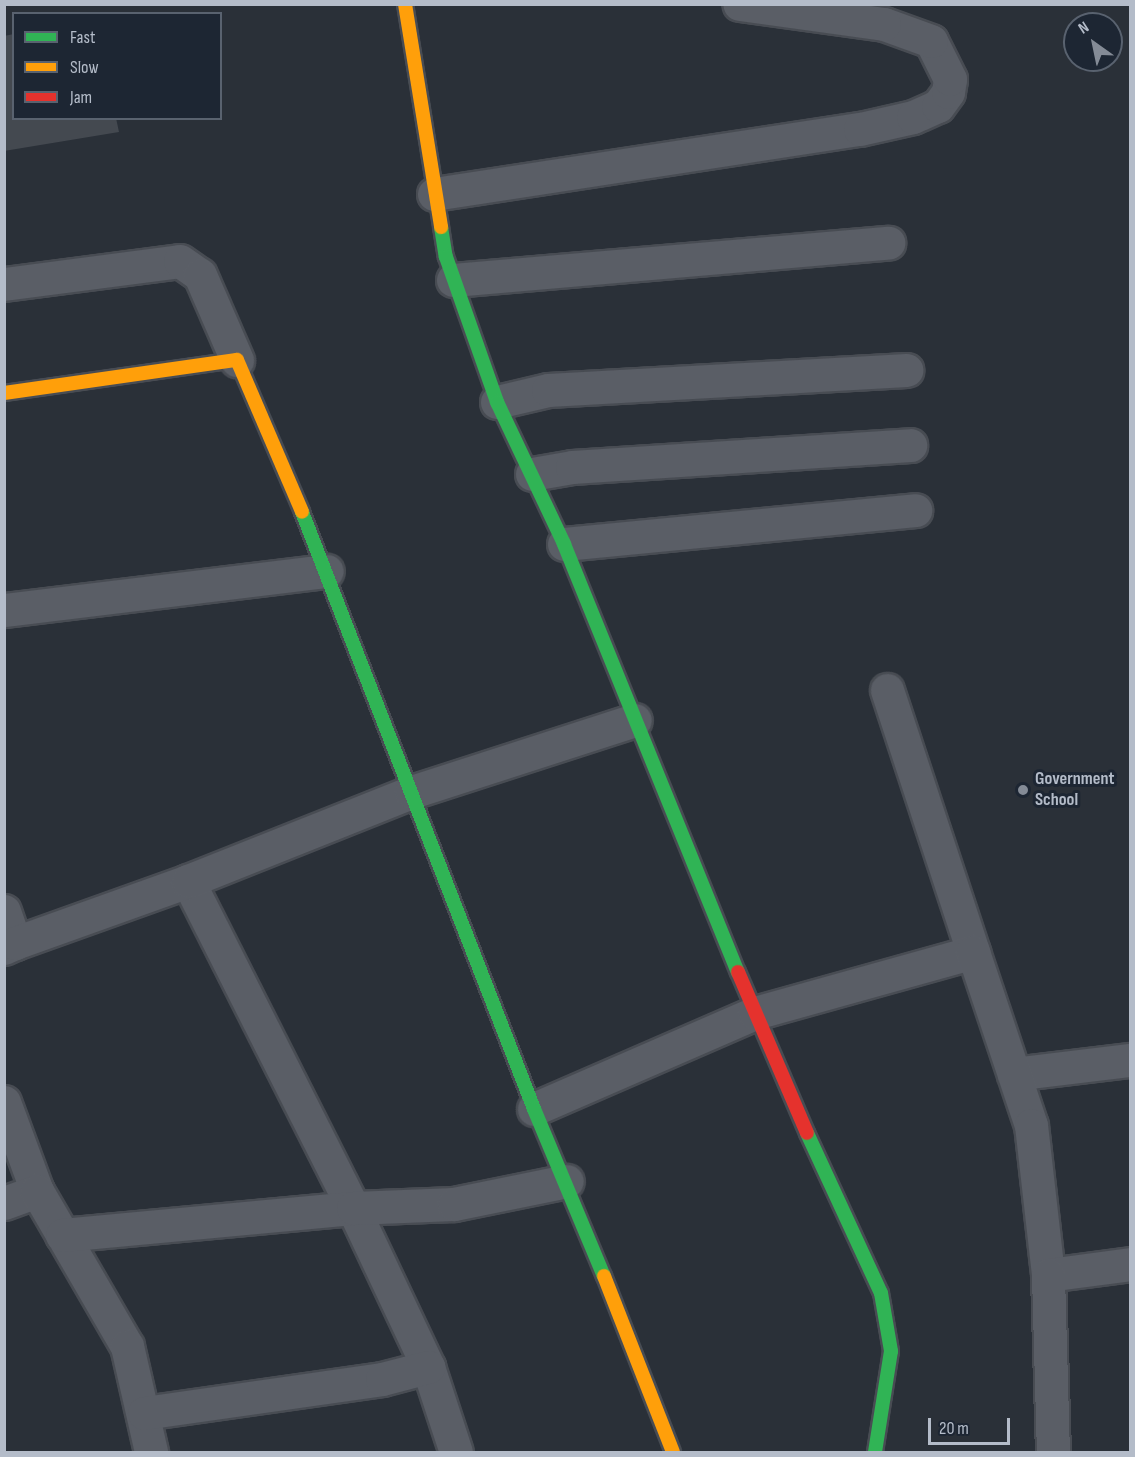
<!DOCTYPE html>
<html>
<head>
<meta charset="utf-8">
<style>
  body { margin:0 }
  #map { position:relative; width:1135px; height:1457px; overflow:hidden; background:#2a3038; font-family:"Sofia Sans Condensed",sans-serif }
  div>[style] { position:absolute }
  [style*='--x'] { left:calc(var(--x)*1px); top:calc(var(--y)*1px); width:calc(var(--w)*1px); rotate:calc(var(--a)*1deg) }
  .building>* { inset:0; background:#444950 }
  .roads { filter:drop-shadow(2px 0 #484c53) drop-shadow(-2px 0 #484c53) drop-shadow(0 2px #484c53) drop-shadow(0 -2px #484c53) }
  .street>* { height:33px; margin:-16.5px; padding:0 16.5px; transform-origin:16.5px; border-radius:16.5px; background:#5a5e66 }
  .fast>* { height:14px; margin:-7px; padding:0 7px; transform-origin:7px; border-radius:7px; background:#30b455 }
  .slow>* { height:14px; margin:-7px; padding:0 7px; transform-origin:7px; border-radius:7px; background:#ff9f0a }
  .jam>* { height:14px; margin:-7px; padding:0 7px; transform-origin:7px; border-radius:7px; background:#e5322d }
  .dots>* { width:16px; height:16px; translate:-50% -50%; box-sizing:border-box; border:3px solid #1d2633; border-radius:50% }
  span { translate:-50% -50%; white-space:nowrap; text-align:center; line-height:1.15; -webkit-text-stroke:6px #1d2633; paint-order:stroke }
  .poi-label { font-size:18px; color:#b4bcc9; font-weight:700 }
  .left { translate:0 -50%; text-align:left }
  .frame { position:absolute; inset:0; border:6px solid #b4bcc9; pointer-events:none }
  .legend { position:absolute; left:12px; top:12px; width:210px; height:108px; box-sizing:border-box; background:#1d2633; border:2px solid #59626f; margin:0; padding:8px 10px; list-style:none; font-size:18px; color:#b4bcc9 }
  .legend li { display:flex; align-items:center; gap:12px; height:30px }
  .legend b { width:30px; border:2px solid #59626f }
  .north { position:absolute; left:1063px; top:12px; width:60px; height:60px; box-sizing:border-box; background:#1d2633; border:2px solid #59626f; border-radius:50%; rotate:327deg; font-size:16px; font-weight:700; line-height:24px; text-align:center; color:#b4bcc9 }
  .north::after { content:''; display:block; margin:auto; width:21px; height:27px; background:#848b96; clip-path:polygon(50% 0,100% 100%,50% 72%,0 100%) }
  .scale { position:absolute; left:928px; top:1418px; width:82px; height:27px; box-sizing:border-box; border:3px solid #b4bcc9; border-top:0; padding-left:8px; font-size:18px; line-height:21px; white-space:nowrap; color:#b4bcc9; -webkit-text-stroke:4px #1d2633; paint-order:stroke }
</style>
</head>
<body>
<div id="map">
  <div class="building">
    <i style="clip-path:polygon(14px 34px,14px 118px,116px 118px,119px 132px,4px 151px,4px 36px)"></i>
  </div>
  <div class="roads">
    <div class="street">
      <i style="--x:434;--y:194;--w:431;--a:-8.7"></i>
      <i style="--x:860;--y:129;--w:54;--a:-12.8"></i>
      <i style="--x:913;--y:117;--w:27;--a:-24"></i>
      <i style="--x:938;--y:106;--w:17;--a:-54"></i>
      <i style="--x:948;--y:92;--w:13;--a:-81"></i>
      <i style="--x:950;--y:79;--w:42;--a:-116.6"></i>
      <i style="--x:931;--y:41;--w:50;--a:-160.1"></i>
      <i style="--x:884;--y:24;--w:146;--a:-172.1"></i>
      <i style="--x:453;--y:280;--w:437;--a:-4.9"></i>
      <i style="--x:4;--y:284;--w:177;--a:-7.4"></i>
      <i style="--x:180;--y:261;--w:24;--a:35"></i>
      <i style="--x:200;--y:275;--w:93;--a:66.5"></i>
      <i style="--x:497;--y:402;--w:52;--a:-13.2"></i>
      <i style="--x:548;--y:390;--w:359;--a:-3.2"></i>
      <i style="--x:532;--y:474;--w:41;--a:-9.9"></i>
      <i style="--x:572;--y:467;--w:339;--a:-3.7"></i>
      <i style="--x:564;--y:544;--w:353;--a:-5.5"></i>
      <i style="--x:4;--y:610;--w:325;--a:-6.9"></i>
      <i style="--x:887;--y:690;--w:276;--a:71.8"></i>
      <i style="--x:188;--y:881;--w:366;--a:63.2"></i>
      <i style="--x:353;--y:1208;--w:176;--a:64.7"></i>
      <i style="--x:428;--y:1367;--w:89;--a:71.8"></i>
      <i style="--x:4;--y:911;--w:34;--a:71"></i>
      <i style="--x:15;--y:943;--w:12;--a:156"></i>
      <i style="--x:15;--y:943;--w:184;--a:-19.7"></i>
      <i style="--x:188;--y:881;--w:241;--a:-21.7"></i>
      <i style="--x:412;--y:792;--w:234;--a:-17.9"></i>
      <i style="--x:1014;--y:1074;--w:117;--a:-6.9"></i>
      <i style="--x:4;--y:1102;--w:95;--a:69.7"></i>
      <i style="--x:37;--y:1191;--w:35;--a:160"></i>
      <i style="--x:534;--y:1109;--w:241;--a:-23.5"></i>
      <i style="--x:755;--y:1013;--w:226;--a:-15.6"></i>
      <i style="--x:973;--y:952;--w:182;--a:71.5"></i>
      <i style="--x:1031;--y:1125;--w:151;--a:83.5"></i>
      <i style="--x:1048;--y:1275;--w:83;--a:-7.6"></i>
      <i style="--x:37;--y:1191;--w:179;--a:59.9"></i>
      <i style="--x:127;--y:1346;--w:109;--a:77.2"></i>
      <i style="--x:62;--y:1235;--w:292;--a:-5.3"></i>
      <i style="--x:353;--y:1208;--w:101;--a:-2.3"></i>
      <i style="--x:454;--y:1204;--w:115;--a:-11.5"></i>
      <i style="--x:1048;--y:1275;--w:177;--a:88.4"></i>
      <i style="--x:144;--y:1413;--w:240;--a:-8.1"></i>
      <i style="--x:382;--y:1379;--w:48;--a:-14.6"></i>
    </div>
    <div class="fast">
      <i style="--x:441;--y:227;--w:30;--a:81"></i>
      <i style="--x:446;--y:257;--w:154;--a:70.6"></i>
      <i style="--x:497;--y:402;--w:157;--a:64.7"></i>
      <i style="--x:564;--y:544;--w:462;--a:67.9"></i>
      <i style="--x:302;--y:512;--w:640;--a:68.76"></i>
      <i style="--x:534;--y:1109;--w:181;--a:67.3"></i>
      <i style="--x:807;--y:1133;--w:176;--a:65.2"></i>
      <i style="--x:881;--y:1293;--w:59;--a:80.2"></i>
      <i style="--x:891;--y:1351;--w:102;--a:99"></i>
    </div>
    <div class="slow">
      <i style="--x:405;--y:4;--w:226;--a:80.8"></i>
      <i style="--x:4;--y:393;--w:235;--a:-8.1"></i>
      <i style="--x:237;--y:360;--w:165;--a:66.8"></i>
      <i style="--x:604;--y:1276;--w:189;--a:68.6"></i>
    </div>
    <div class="jam">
      <i style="--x:738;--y:972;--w:175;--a:66.8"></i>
    </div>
  </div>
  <div class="dots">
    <i style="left:1023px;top:790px;background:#848b96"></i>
  </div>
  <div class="poi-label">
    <span class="left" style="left:1035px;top:790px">Government<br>School</span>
  </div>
  <div class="frame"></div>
  <ul class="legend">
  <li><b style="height:8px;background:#30b455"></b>Fast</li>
  <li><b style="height:8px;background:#ff9f0a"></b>Slow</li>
  <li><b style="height:8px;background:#e5322d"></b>Jam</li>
  </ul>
  <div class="north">N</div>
  <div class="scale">20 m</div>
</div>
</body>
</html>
